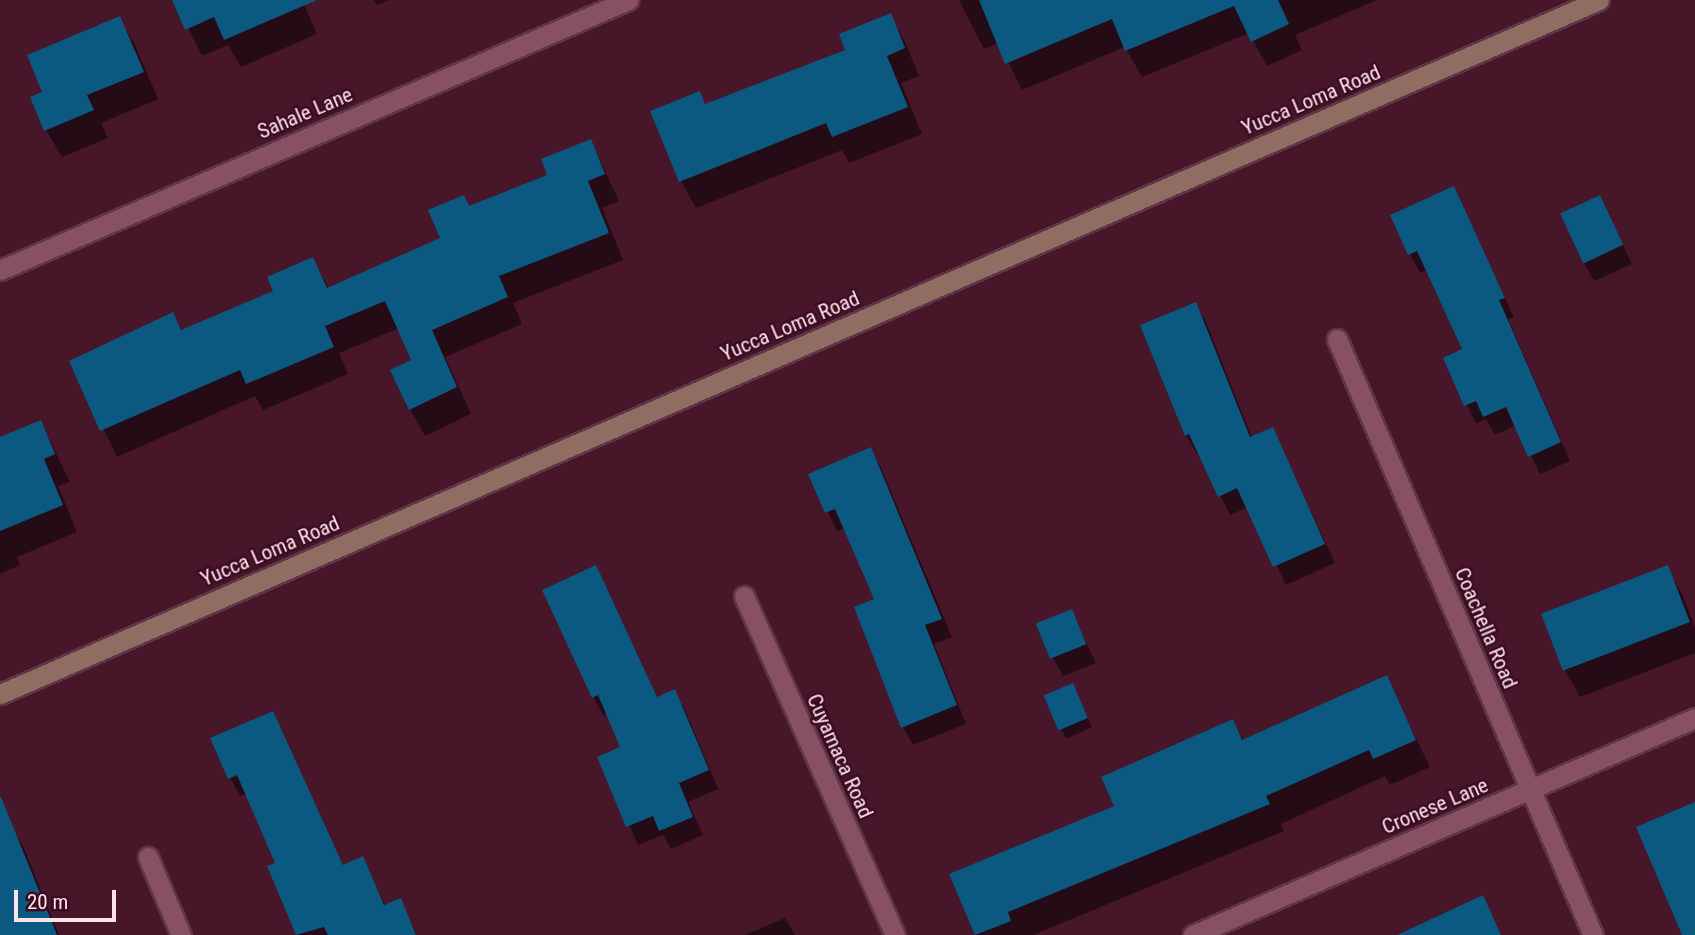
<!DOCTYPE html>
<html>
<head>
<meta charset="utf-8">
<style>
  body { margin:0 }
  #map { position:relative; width:1695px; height:935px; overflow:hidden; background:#471629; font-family:"Roboto Condensed",sans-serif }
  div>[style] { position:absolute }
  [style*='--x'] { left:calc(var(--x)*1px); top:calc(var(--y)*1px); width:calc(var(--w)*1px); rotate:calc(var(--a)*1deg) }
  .shadow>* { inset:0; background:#0007 }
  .building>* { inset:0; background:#0b5981; transform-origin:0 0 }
  .roads { filter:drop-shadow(2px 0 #5e3646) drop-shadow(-2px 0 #5e3646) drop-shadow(0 2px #5e3646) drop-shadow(0 -2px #5e3646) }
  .minor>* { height:19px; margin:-9.5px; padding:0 9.5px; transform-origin:9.5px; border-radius:9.5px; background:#885163 }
  .secondary>* { height:19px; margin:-9.5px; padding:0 9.5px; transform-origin:9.5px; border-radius:9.5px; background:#8f6d62 }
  span { translate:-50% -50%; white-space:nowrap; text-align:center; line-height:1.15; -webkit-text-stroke:5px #3c0b20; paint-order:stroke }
  .street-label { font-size:21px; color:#fee3eb }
  .scale { position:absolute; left:14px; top:890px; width:102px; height:32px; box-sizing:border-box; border:4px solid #fee3eb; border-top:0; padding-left:9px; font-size:21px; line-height:24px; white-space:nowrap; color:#fee3eb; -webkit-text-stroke:5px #3c0b20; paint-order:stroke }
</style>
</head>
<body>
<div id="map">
  <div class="shadow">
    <i style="clip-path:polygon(174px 0,302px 0,317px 34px,241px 67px,228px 45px,202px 56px)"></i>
    <i style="clip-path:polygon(374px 0,390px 0,377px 5px)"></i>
    <i style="clip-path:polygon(959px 0,1377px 0,1295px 35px,1302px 50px,1267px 66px,1249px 33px,1142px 77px,1125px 47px,1022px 90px,999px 43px,984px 49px)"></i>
    <i style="clip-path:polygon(890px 15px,905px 42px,919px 76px,901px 83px,922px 134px,849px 163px,842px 150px,696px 208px,681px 181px,699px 93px,706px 105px,847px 51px)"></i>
    <i style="clip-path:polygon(119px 18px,135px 45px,158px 99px,101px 123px,108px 138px,62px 157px,46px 130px,44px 93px)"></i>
    <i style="clip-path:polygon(591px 141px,619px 201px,602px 208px,623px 260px,513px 303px,522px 324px,445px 357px,471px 414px,425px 436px,410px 409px,414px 361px,399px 328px,339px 353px,348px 374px,263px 410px,255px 396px,117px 457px,71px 362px,173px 315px,183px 332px,275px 292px,313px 259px,329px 289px,443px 239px,469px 208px,549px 176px)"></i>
    <i style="clip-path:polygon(1453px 188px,1514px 317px,1508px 319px,1570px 461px,1540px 474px,1516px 425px,1495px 435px,1486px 419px,1476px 424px,1445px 359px,1464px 350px,1427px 270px,1420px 273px,1410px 254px)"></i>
    <i style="clip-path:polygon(1599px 198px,1632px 264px,1594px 281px,1584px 263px)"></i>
    <i style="clip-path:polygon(1195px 304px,1206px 322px,1252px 438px,1272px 429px,1335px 563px,1286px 585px,1248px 507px,1230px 515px,1199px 453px,1197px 454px,1186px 435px)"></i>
    <i style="clip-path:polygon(41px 422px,70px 482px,58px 486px,77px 532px,17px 557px,20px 565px,0 574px,0 439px)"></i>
    <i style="clip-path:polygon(870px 449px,881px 468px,952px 637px,934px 644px,966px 724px,913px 745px,903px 727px,876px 600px,845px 528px,837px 531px,810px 475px)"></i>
    <i style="clip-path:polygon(595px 567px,658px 699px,674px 692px,685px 710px,718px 789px,688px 802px,703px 835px,671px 849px,663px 835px,638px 845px,599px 758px,622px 748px,607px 714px,604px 716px,593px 697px)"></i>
    <i style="clip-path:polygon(1667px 568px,1682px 594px,1695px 627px,1695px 653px,1580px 697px,1565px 670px,1544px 615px)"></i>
    <i style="clip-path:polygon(1071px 611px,1096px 663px,1063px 676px,1053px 658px)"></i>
    <i style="clip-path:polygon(1386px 677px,1430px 767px,1390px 785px,1385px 776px,1281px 824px,1284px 831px,1033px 935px,977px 935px,951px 875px,1116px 807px,1233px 722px,1244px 741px)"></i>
    <i style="clip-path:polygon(1077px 694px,1092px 727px,1066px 739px,1046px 697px)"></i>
    <i style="clip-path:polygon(272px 713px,344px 867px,362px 859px,386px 907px,400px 901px,417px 935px,298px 935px,269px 867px,277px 864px,247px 794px,240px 796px,230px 778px)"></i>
    <i style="clip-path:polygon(12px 828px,23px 846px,59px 935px,0 935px,0 833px)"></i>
    <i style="clip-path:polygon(785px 918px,795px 935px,745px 935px)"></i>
  </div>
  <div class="building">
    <i style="clip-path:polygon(172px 0,317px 0,224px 40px,214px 17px,185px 30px)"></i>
    <i style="clip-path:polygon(979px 0,1278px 0,1289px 24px,1251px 42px,1234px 6px,1125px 51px,1112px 19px,1005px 64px)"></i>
    <i style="clip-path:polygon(891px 13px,905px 48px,887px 56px,908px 107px,832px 137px,826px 123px,679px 182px,650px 111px,700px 91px,705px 104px,845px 50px,839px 34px)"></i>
    <i style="clip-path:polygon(120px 16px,144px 72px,87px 95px,94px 110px,44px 131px,30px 97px,42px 92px,27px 55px)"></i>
    <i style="clip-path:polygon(591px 139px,605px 174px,588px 181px,609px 233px,499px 276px,508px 297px,432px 330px,457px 387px,409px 410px,390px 370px,411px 360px,385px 301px,325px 326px,334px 347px,246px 384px,240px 370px,100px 431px,69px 361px,173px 312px,181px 330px,273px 291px,267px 277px,313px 257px,327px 288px,440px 238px,428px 210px,464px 195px,469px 206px,547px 175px,541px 159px)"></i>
    <i style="clip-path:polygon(1454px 186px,1505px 298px,1499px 300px,1561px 442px,1528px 457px,1506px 407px,1483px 417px,1476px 401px,1464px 406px,1443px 358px,1462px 349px,1417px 251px,1408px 255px,1390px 215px)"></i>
    <i style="left:1600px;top:195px;width:55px;height:44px;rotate:65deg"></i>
    <i style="clip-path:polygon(1196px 302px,1250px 437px,1273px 427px,1325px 544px,1273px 567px,1237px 488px,1218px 497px,1189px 434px,1185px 436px,1140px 325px)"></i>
    <i style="clip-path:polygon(41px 420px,55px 454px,44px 459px,63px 505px,0 531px,0 437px)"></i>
    <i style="clip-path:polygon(871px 447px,942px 619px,925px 625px,957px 705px,901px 728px,854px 607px,874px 599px,835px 509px,825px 513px,808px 474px)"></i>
    <i style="clip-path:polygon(596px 565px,657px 697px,675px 689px,709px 770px,679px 783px,693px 817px,659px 831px,653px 816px,626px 827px,597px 757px,620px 747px,598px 695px,592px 698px,542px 590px)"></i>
    <i style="left:1668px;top:565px;width:61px;height:136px;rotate:69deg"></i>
    <i style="left:1072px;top:609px;width:38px;height:39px;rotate:68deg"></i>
    <i style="clip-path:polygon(1387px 675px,1416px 740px,1373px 759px,1369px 750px,1266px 796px,1270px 804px,1008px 912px,1011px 921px,975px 935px,949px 874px,1114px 806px,1101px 777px,1233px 719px,1242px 740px)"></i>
    <i style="left:1073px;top:683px;width:38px;height:32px;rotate:67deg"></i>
    <i style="clip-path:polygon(273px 711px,343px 865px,363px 856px,384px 905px,401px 898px,416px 935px,328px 935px,324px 927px,296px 935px,267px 866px,275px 863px,237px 775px,228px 779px,210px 738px)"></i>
    <i style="clip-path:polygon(0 797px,1px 797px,57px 935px,0 935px)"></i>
    <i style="clip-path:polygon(1695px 802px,1695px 935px,1682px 935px,1636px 827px)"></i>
    <i style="clip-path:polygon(1483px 895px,1501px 935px,1397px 935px)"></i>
  </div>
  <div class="roads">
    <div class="minor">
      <i style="--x:0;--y:270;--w:684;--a:-23.26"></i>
      <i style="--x:1337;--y:339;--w:649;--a:66.76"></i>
      <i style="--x:744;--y:596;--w:371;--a:66"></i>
      <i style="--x:148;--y:857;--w:85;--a:67.1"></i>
      <i style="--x:1193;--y:935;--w:547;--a:-23.38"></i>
    </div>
    <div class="secondary">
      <i style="--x:0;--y:694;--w:1743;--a:-23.46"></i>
    </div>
  </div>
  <div class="street-label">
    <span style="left:1311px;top:100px;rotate:-23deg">Yucca Loma Road</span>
    <span style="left:305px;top:113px;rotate:-23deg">Sahale Lane</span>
    <span style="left:790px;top:326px;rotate:-23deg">Yucca Loma Road</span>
    <span style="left:270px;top:551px;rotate:-23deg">Yucca Loma Road</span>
    <span style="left:1486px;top:628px;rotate:67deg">Coachella Road</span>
    <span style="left:840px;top:756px;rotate:66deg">Cuyamaca Road</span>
    <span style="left:1435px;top:806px;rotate:-23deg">Cronese Lane</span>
  </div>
  <div class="scale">20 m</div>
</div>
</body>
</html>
